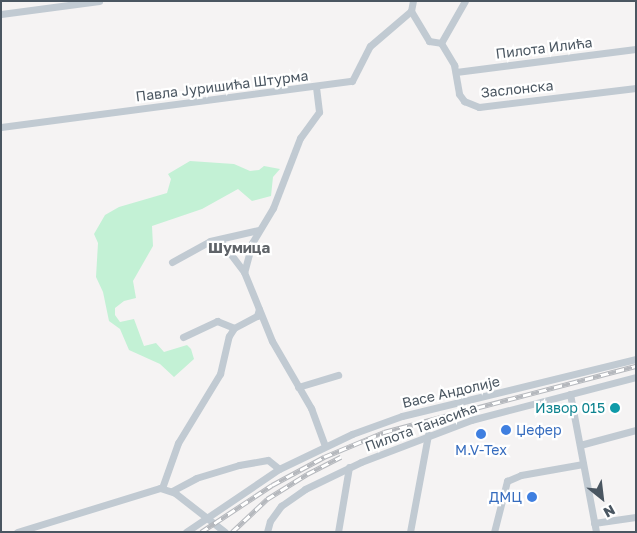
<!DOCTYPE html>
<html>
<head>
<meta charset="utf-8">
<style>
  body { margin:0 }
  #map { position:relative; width:637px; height:533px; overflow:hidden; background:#f5f3f3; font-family:"Golos Text",sans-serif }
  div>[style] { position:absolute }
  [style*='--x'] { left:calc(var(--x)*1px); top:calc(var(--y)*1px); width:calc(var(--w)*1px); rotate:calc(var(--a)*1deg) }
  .green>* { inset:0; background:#c3f1d5 }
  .minor>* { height:7px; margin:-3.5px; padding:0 3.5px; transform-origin:3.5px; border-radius:3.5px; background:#c1cad2 }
  .rail>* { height:4.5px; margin-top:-2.25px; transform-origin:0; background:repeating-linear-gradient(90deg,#fff 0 8px,#b5b8bd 0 16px); box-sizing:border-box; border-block:1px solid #b5b8bd }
  .dots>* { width:14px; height:14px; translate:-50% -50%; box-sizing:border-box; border:2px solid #fff; border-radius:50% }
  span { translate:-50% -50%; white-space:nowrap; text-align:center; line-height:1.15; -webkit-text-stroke:4.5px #fff; paint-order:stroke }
  .street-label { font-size:14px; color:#4a5661 }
  .culture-label { font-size:14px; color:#0d838f }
  .right { translate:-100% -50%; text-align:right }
  .shop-label { font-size:14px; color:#366cbe }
  .left { translate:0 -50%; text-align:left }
  .neighbourhood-label { font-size:15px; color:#5f6368; font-weight:700 }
  .frame { position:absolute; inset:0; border:2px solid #4a5661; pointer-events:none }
  .north { position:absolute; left:577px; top:473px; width:50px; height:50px; -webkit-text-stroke:4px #fff; paint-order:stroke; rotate:151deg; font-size:14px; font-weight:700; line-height:20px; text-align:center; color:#4a5661 }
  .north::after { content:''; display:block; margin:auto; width:18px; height:22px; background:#4a5661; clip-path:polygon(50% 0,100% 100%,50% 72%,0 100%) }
</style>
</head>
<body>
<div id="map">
  <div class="green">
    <i style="clip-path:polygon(190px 161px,234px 164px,250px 171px,259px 170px,264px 166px,280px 169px,273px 177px,271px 196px,252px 201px,238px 189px,202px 209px,152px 226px,153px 246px,133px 281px,136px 298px,124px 301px,115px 308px,115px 315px,120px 322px,134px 319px,144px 346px,156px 343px,164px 352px,187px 345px,191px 349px,194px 359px,174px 377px,160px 364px,129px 350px,120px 329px,109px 321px,103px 292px,96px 277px,98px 243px,94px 234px,105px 215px,119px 207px,167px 193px,171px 179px,168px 174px)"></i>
  </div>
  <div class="minor">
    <i style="--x:411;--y:11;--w:35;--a:59"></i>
    <i style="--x:429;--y:41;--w:12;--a:9"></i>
    <i style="--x:411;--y:11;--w:10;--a:-79"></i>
    <i style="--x:1;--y:14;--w:99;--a:-7.6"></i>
    <i style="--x:441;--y:43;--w:26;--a:59"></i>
    <i style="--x:454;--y:65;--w:29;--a:80"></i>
    <i style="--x:459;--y:94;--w:9;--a:54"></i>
    <i style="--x:464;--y:101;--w:16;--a:22"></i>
    <i style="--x:479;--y:107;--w:158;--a:-6.9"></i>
    <i style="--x:441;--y:43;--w:48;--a:-60.3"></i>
    <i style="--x:456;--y:72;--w:181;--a:-7.3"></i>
    <i style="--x:316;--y:87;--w:25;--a:83"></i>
    <i style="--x:319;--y:112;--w:32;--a:126"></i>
    <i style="--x:300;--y:138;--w:75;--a:111.1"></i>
    <i style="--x:273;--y:208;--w:41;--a:121"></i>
    <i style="--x:252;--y:243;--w:30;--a:105"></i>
    <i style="--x:244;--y:272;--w:74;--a:67.9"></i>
    <i style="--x:272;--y:341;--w:78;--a:59.8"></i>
    <i style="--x:311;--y:408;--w:40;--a:69.8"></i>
    <i style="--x:1;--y:127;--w:354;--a:-7.5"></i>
    <i style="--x:352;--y:81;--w:39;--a:-63"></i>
    <i style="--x:370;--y:46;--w:54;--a:-40.5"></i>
    <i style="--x:220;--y:240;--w:40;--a:53"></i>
    <i style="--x:172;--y:262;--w:43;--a:-28.9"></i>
    <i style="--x:210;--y:241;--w:49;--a:-12.9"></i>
    <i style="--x:183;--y:337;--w:38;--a:-25"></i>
    <i style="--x:217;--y:321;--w:18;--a:22"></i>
    <i style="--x:298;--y:387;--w:42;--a:-16.7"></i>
    <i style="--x:570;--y:394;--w:140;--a:79.3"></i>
    <i style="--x:580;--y:445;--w:58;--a:-15"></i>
    <i style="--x:162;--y:488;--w:48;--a:-70.4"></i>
    <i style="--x:178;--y:443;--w:81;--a:-58.7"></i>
    <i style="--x:220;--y:374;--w:39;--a:-77"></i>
    <i style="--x:229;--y:336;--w:9;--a:-58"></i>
    <i style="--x:234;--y:328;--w:26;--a:-28"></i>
    <i style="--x:257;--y:316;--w:7;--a:-74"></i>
    <i style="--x:172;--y:491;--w:27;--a:-28"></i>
    <i style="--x:196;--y:478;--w:45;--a:-16.8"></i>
    <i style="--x:239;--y:465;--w:29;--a:-10"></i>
    <i style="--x:268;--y:460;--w:14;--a:39"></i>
    <i style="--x:594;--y:523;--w:42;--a:-8.1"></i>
    <i style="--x:17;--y:532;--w:150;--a:-17.1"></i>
    <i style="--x:160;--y:488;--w:16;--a:18"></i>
    <i style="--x:175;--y:493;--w:63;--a:38"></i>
    <i style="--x:186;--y:532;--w:112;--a:-34.1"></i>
    <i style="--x:279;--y:469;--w:81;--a:-25.6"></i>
    <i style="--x:352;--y:434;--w:53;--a:-19.8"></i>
    <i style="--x:402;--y:416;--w:241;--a:-13.7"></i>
    <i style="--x:267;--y:532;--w:11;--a:-75"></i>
    <i style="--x:270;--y:521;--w:19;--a:-54"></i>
    <i style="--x:281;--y:506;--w:29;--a:-35"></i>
    <i style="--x:305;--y:489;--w:62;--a:-25.7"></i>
    <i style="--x:361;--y:462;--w:118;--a:-20.9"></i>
    <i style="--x:471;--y:420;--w:171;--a:-14.6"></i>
    <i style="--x:338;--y:532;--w:66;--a:-80.4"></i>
    <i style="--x:410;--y:532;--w:99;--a:-79.5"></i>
    <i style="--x:494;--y:532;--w:53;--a:-75.7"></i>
    <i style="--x:507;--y:481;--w:15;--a:-23"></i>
    <i style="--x:521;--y:475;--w:63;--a:-10.1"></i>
  </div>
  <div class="rail">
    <i style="--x:201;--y:532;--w:85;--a:-33.5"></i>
    <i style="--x:272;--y:485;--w:59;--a:-28.3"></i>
    <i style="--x:324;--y:457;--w:65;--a:-22.6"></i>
    <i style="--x:384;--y:432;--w:260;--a:-14.7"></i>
    <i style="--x:232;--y:532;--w:48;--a:-43.3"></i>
    <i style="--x:267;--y:499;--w:47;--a:-32"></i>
    <i style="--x:307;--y:474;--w:38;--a:-27"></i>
  </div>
  <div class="dots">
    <i style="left:615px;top:408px;background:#0f9aa8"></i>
    <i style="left:506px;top:430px;background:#3f7fe0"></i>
    <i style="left:481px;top:434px;background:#3f7fe0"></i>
    <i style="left:532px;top:497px;background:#3f7fe0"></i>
  </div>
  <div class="street-label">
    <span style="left:544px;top:48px;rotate:-7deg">Пилота Илића</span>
    <span style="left:222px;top:86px;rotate:-7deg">Павла Јуришића Штурма</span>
    <span style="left:517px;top:89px;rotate:-6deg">Заслонска</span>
    <span style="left:451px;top:392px;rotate:-13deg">Васе Андолије</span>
    <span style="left:421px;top:427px;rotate:-20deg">Пилота Танасића</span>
  </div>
  <div class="culture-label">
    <span class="right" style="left:605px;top:408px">Извор 015</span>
  </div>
  <div class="shop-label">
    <span class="left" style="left:516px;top:430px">Џефер</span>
    <span style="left:481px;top:450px">M.V-Tex</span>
    <span class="right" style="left:522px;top:497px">ДМЦ</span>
  </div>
  <div class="neighbourhood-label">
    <span style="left:239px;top:248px">Шумица</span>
  </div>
  <div class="frame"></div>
  <div class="north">N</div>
</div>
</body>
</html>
